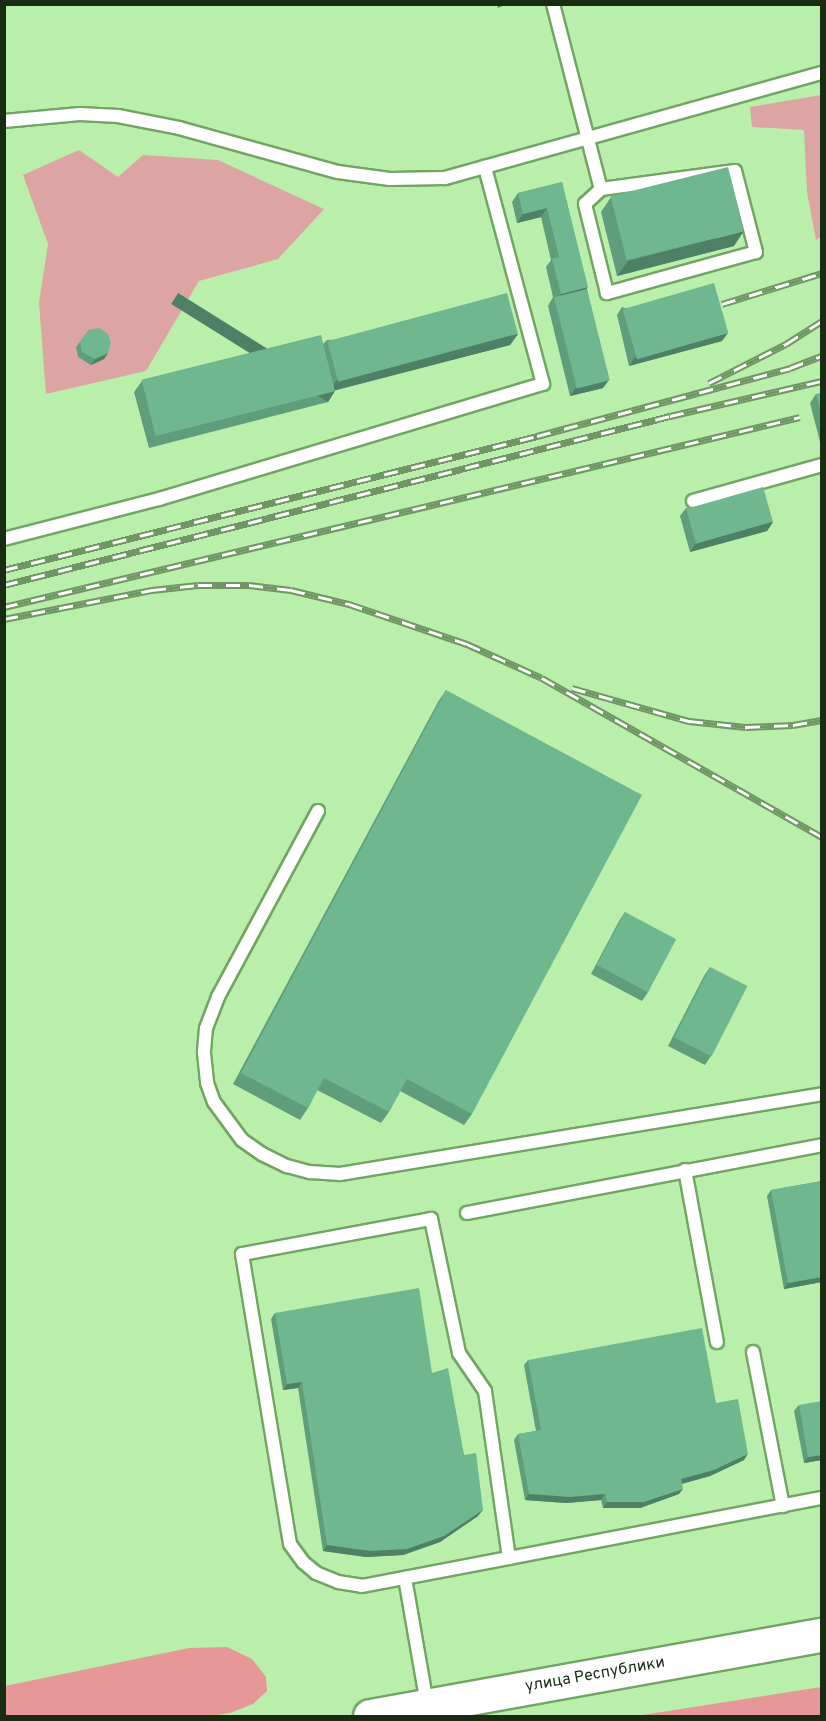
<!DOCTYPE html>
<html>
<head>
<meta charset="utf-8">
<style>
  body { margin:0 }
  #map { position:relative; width:826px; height:1721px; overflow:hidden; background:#b9efaa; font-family:Overpass,sans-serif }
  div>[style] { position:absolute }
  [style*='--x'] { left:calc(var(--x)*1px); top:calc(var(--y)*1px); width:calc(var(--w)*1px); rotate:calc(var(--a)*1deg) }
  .green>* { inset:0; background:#dda4a4 }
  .forest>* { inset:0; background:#e69798 }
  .roads { filter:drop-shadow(2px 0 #72a564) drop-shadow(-2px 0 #72a564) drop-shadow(0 2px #72a564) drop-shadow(0 -2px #72a564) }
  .lane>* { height:12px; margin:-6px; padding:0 6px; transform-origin:6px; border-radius:6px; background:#fff }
  .primary>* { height:33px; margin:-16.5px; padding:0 16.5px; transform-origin:16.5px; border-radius:16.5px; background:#fff }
  .rail>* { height:7px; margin-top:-3.5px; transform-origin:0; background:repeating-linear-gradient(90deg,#fff 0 14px,#709665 0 28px); box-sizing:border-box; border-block:2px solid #709665 }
  .wall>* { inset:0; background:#5f9d7b }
  .shaded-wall>* { inset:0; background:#4d8064; transform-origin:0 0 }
  .building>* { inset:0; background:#6eb78f; transform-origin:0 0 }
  span { translate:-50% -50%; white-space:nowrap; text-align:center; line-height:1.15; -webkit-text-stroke:5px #fff; paint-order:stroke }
  .street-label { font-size:16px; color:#182c11 }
  .frame { position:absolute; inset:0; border:6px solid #182c11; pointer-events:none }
</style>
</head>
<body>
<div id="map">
  <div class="green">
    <i style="clip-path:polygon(821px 95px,822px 236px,816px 240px,807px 192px,804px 130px,752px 127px,750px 107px)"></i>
    <i style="clip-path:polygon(79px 150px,118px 177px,143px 155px,218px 160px,324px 209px,278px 259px,199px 281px,146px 371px,46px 394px,39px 303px,48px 244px,23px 175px)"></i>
  </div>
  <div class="forest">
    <i style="clip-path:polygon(227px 1647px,252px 1659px,266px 1677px,267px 1691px,253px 1704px,230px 1713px,209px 1716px,5px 1716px,5px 1686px,189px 1648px)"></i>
    <i style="clip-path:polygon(821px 1687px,821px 1716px,636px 1716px)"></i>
  </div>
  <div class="roads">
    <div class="lane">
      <i style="--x:553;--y:4;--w:191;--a:75.5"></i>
      <i style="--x:4;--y:121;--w:76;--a:-5.3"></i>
      <i style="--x:80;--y:114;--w:38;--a:3"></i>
      <i style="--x:118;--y:116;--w:62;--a:11.1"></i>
      <i style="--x:179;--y:128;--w:165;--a:15.5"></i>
      <i style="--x:338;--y:172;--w:52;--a:7.7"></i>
      <i style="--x:390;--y:179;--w:55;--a:-1"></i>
      <i style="--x:445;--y:178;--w:391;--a:-15.6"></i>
      <i style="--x:735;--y:171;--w:84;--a:75.5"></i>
      <i style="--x:756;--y:252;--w:155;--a:164.6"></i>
      <i style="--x:607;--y:293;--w:92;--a:-103.9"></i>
      <i style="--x:585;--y:204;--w:22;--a:-43"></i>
      <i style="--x:601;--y:189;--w:135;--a:-7.7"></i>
      <i style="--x:693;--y:501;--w:134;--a:-15.6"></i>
      <i style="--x:4;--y:539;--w:160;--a:-14.5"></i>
      <i style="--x:159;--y:499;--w:401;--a:-16.7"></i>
      <i style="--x:543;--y:384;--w:225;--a:-105"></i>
      <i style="--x:318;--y:811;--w:211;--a:118.3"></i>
      <i style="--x:218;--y:997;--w:33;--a:111"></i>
      <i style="--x:206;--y:1028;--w:25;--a:95"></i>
      <i style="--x:204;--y:1053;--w:30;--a:84"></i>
      <i style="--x:207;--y:1083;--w:20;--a:70"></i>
      <i style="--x:214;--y:1102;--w:47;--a:53.6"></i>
      <i style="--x:242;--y:1140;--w:24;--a:35"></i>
      <i style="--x:262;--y:1154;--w:28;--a:26"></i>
      <i style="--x:287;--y:1166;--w:24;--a:15"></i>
      <i style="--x:310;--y:1172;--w:30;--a:4"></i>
      <i style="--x:340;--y:1174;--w:489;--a:-9.4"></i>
      <i style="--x:685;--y:1170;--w:175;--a:79.5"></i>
      <i style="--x:467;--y:1213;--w:361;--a:-10.8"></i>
      <i style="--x:753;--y:1352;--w:157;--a:79"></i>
      <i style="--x:509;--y:1558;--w:169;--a:-98.2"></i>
      <i style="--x:485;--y:1391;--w:46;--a:-124.4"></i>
      <i style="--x:459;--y:1353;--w:137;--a:-101.8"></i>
      <i style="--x:431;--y:1219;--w:192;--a:169.5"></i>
      <i style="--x:242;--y:1254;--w:294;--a:80.6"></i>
      <i style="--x:290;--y:1544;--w:22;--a:54"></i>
      <i style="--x:303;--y:1562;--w:17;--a:40"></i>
      <i style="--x:316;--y:1573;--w:24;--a:22"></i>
      <i style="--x:338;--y:1582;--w:24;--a:9"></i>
      <i style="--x:362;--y:1586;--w:150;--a:-10.8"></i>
      <i style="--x:509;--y:1558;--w:319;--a:-10.9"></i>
      <i style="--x:405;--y:1578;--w:128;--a:80.1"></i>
    </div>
    <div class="primary">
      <i style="--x:370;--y:1716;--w:459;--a:-10.2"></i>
    </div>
  </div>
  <div class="rail">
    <i style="--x:722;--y:304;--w:105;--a:-17.2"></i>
    <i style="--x:709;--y:383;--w:86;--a:-26.9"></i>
    <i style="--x:786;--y:344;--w:43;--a:-32.6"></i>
    <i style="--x:4;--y:570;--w:550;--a:-14.11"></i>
    <i style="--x:537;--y:436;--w:262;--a:-15"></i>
    <i style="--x:790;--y:368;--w:34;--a:-21"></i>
    <i style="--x:4;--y:585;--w:687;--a:-14.24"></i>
    <i style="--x:670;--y:416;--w:156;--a:-13"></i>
    <i style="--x:4;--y:607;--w:818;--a:-13.42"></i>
    <i style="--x:4;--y:619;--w:151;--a:-11.1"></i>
    <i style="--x:152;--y:590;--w:46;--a:-6.2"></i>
    <i style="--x:198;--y:585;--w:51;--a:0"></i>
    <i style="--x:249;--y:585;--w:42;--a:6.8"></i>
    <i style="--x:291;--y:590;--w:60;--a:13.6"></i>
    <i style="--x:349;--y:604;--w:125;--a:18.7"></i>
    <i style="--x:467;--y:644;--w:82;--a:24.4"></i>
    <i style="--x:542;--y:678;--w:322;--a:29.6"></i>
    <i style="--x:572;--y:688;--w:122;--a:15.8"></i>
    <i style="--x:689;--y:721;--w:57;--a:6"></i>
    <i style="--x:746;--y:727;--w:47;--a:-2.4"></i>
    <i style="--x:793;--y:725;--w:29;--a:-10"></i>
  </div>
  <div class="wall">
    <i style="clip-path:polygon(562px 182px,587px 289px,603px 388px,570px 396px,548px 306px,553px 297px,546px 267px,551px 260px,541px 217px,517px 223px,512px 202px,518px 193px)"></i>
    <i style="clip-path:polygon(611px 197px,734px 246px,617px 276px,601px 212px)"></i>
    <i style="clip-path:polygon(622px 307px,722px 341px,629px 366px,617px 315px)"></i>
    <i style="clip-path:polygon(89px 330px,108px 353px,104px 359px,91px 365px,78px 357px,76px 347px)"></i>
    <i style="clip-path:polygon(518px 334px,510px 345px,335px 390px,328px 402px,149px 448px,134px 392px,142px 381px,323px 344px,327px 340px)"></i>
    <i style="clip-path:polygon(822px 393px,822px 442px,820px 442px,810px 403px,816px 394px)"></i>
    <i style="clip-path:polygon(686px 508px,773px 522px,767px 531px,690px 552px,680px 516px)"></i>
    <i style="clip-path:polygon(446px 690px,472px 1114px,464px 1125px,400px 1091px,389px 1112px,381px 1123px,317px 1090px,308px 1108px,300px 1120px,233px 1084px,438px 702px)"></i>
    <i style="clip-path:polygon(625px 912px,648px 992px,642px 1001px,591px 974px,619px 921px)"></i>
    <i style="clip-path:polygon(710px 967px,711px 1056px,705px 1065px,668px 1046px,704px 976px)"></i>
    <i style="clip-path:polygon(822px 1181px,822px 1282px,784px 1289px,767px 1196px,771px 1190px)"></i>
    <i style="clip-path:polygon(275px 1313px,432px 1373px,464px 1455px,478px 1516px,440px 1542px,403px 1555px,366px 1557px,323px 1551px,298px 1388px,283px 1390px,271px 1319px)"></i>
    <i style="clip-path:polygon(528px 1360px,716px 1403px,744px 1460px,710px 1476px,682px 1484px,679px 1494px,640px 1508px,603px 1508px,601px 1500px,566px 1503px,525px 1500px,514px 1440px,518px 1434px,536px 1431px,524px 1365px)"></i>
    <i style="clip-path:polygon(799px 1405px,822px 1460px,804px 1463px,794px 1411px)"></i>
  </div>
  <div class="shaded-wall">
    <i style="clip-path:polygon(499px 4px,509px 4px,497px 8px)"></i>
    <i style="clip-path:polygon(547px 208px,541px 217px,517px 223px,523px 214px)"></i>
    <i style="clip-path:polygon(744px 231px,734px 246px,617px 276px,628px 261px)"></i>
    <i style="clip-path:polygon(588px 287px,582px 295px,555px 302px,561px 294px)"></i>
    <i style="clip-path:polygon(728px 333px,722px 341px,629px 366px,635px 357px)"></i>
    <i style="clip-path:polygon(518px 334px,510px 345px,329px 392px,337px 380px)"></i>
    <i style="clip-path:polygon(108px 353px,104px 359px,91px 365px,95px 359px)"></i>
    <i style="clip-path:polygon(609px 380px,603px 388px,570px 396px,576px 388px)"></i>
    <i style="left:335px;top:391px;width:13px;height:185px;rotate:122deg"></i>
    <i style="clip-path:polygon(773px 522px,767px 531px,690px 552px,696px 543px)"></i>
    <i style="clip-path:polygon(822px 1277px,822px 1282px,784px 1289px,788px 1283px)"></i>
    <i style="clip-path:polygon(302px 1382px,298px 1388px,283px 1390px,287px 1384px)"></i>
    <i style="clip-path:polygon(748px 1454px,744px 1460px,710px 1476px,677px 1485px,681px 1479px)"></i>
    <i style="clip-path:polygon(822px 1455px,822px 1460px,804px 1463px,808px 1457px)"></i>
    <i style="clip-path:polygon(683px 1489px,679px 1494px,640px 1508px,603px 1508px,607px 1502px)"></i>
    <i style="clip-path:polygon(529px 1494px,605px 1494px,601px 1500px,566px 1503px,525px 1500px)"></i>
    <i style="clip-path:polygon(483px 1510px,478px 1516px,440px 1542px,403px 1555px,366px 1557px,323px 1551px,327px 1545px)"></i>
  </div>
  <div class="building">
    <i style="left:728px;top:167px;width:66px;height:121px;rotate:76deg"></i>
    <i style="clip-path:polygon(562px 182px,588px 287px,561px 294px,552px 259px,559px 257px,547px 208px,523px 214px,518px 193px)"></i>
    <i style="left:714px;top:283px;width:52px;height:95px;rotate:74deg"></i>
    <i style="left:587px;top:289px;width:94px;height:34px;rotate:76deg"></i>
    <i style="left:507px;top:293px;width:42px;height:186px;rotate:75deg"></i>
    <i style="clip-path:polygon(99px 328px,108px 334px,111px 343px,108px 353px,95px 359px,82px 352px,80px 342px,89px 330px)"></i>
    <i style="left:321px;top:335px;width:58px;height:185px;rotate:76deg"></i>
    <i style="clip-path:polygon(822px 393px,822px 415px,816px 394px)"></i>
    <i style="left:763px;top:487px;width:36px;height:80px;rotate:74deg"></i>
    <i style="clip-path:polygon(446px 690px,642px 795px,472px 1114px,407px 1079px,389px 1112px,324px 1078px,308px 1108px,241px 1073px)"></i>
    <i style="left:625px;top:912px;width:58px;height:60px;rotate:28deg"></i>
    <i style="left:710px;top:967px;width:42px;height:79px;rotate:27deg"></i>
    <i style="clip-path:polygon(822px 1181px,822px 1277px,788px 1283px,771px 1190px)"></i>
    <i style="clip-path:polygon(419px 1288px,432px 1373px,448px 1368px,464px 1455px,476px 1453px,483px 1510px,444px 1536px,407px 1549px,370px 1551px,327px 1545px,302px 1382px,287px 1384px,275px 1313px)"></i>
    <i style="clip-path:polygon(702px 1328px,716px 1403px,738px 1399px,748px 1454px,714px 1470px,681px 1479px,683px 1489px,644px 1502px,607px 1502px,605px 1494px,570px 1497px,529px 1494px,518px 1434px,541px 1430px,528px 1360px)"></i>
    <i style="clip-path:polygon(822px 1401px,822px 1455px,808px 1457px,799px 1405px)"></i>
  </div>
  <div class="street-label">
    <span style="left:595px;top:1675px;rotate:-10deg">улица Республики</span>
  </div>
  <div class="frame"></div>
</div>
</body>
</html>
